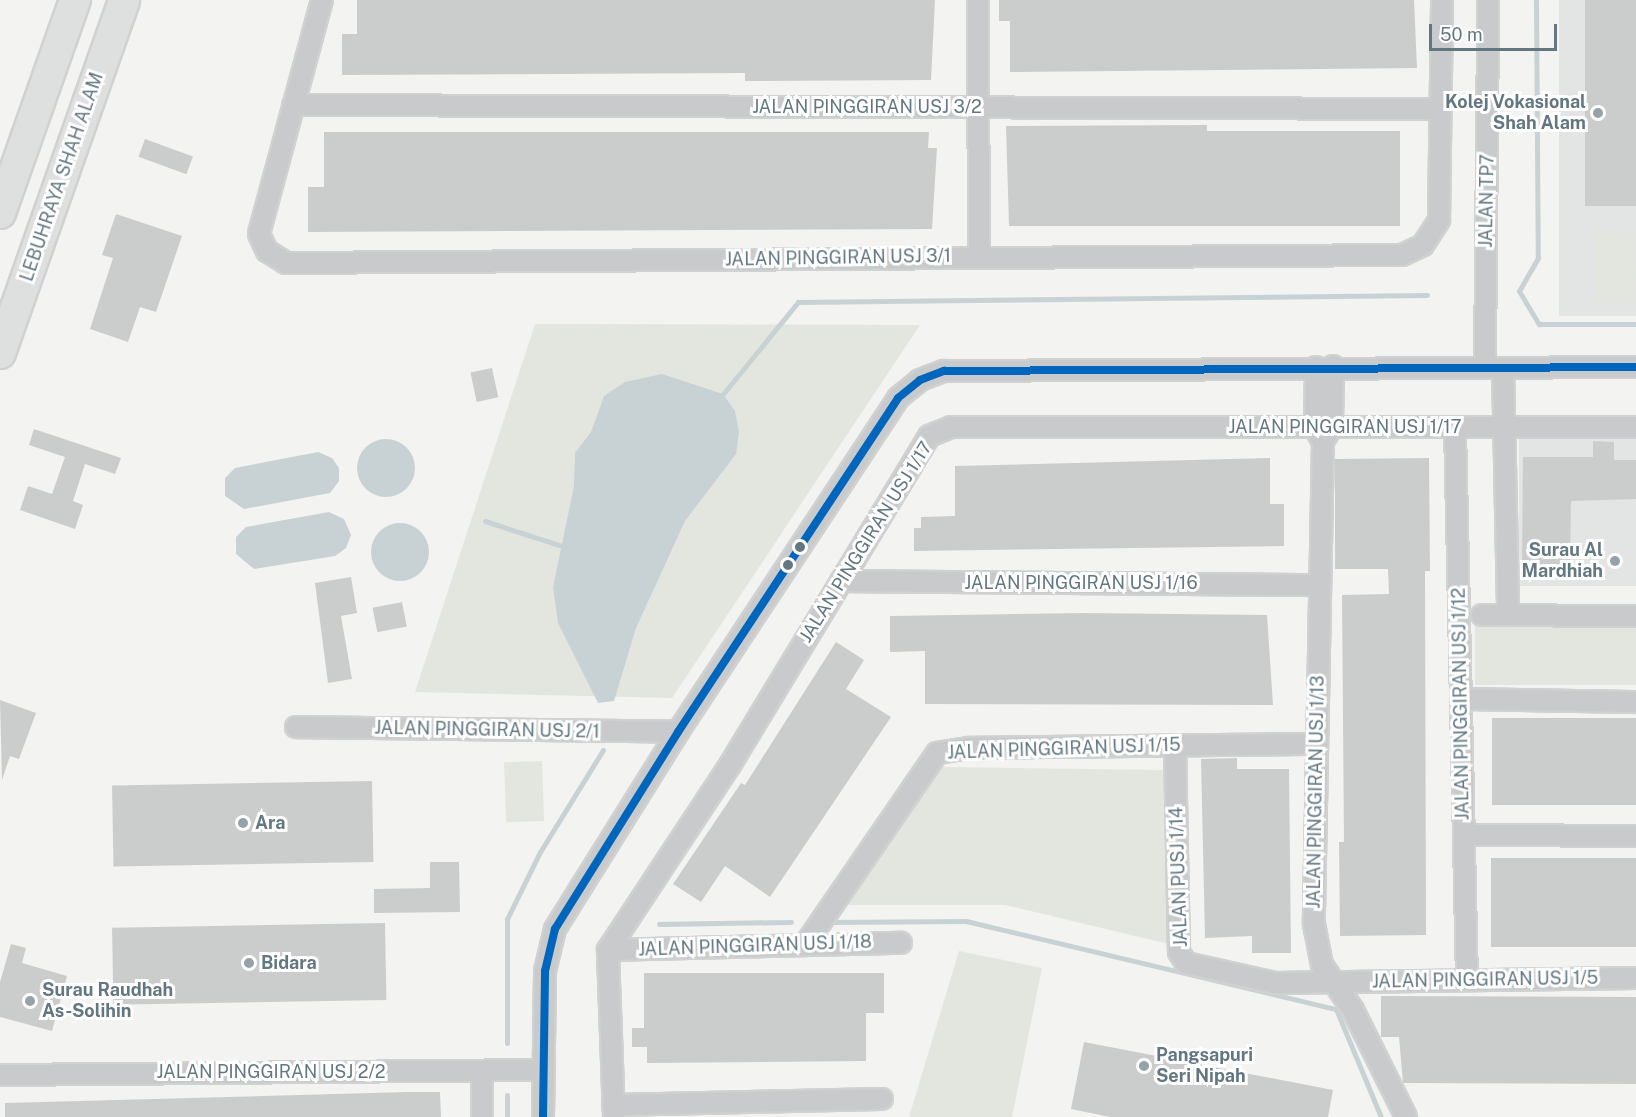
<!DOCTYPE html>
<html>
<head>
<meta charset="utf-8">
<style>
  body { margin:0 }
  #map { position:relative; width:1636px; height:1117px; overflow:hidden; background:#f3f3f1; font-family:"Public Sans",sans-serif }
  div>[style] { position:absolute }
  [style*='--x'] { left:calc(var(--x)*1px); top:calc(var(--y)*1px); width:calc(var(--w)*1px); rotate:calc(var(--a)*1deg) }
  .built>* { inset:0; background:#e3e4e4; transform-origin:0 0 }
  .green>* { inset:0; background:#e3e6df; transform-origin:0 0 }
  .water>* { inset:0; background:#c8d2d4 }
  .round { border-radius:50% }
  .stream>* { height:5px; margin:-2.5px; padding:0 2.5px; transform-origin:2.5px; border-radius:2.5px; background:#c8d2d4 }
  .building>* { inset:0; background:#cbcdcd; transform-origin:0 0 }
  .roads { filter:drop-shadow(2px 0 #d0d1d1) drop-shadow(-2px 0 #d0d1d1) drop-shadow(0 2px #d0d1d1) drop-shadow(0 -2px #d0d1d1) }
  .minor>* { height:20px; margin:-10px; padding:0 10px; transform-origin:10px; border-radius:10px; background:#c8cacb }
  .highway>* { height:30px; margin:-15px; padding:0 15px; transform-origin:15px; border-radius:15px; background:#dedfdf }
  .bus-1>* { height:8px; margin:-4px; padding:0 4px; transform-origin:4px; border-radius:4px; background:#0065bd }
  .dots>* { width:16px; height:16px; translate:-50% -50%; box-sizing:border-box; border:3px solid #fff; border-radius:50% }
  span { translate:-50% -50%; white-space:nowrap; text-align:center; line-height:1.15; -webkit-text-stroke:6px #fff; paint-order:stroke }
  .poi-label { font-size:18px; color:#637781; font-weight:700 }
  .right { translate:-100% -50%; text-align:right }
  .left { translate:0 -50%; text-align:left }
  .street-label { font-size:18px; color:#637781 }
  .scale { position:absolute; left:1429px; top:24px; width:128px; height:27px; box-sizing:border-box; border:3px solid #637781; border-top:0; padding-left:8px; font-size:18px; line-height:21px; white-space:nowrap; color:#637781; -webkit-text-stroke:4px #fff; paint-order:stroke }
</style>
</head>
<body>
<div id="map">
  <div class="built">
    <i style="left:1559px;top:0;width:77px;height:316px"></i>
    <i style="left:1519px;top:437px;width:117px;height:149px"></i>
  </div>
  <div class="green">
    <i style="left:1596px;top:233px;width:40px;height:69px;rotate:1deg"></i>
    <i style="clip-path:polygon(535px 324px,920px 325px,672px 698px,415px 692px)"></i>
    <i style="left:1636px;top:624px;width:61px;height:161px;rotate:90deg"></i>
    <i style="left:542px;top:761px;width:60px;height:38px;rotate:88deg"></i>
    <i style="clip-path:polygon(940px 767px,1165px 770px,1169px 944px,1005px 905px,842px 905px)"></i>
    <i style="clip-path:polygon(959px 951px,1042px 968px,1012px 1117px,909px 1117px)"></i>
  </div>
  <div class="water">
    <i style="clip-path:polygon(662px 374px,723px 394px,735px 411px,739px 432px,736px 454px,685px 521px,636px 628px,614px 701px,598px 703px,558px 623px,553px 587px,574px 486px,575px 453px,591px 432px,604px 396px,625px 382px)"></i>
    <i class="round" style="left:357px;top:439px;width:58px;height:58px"></i>
    <i style="clip-path:polygon(318px 452px,332px 458px,339px 468px,339px 481px,330px 493px,244px 509px,225px 496px,225px 478px,235px 468px)"></i>
    <i style="clip-path:polygon(329px 512px,344px 519px,351px 535px,346px 548px,335px 556px,254px 569px,236px 554px,236px 537px,246px 527px)"></i>
    <i class="round" style="left:371px;top:523px;width:58px;height:58px"></i>
  </div>
  <div class="stream">
    <i style="--x:1536;--y:0;--w:258;--a:89.6"></i>
    <i style="--x:1538;--y:258;--w:38;--a:120"></i>
    <i style="--x:1519;--y:291;--w:39;--a:59"></i>
    <i style="--x:1539;--y:324;--w:97;--a:0"></i>
    <i style="--x:723;--y:394;--w:119;--a:-50.8"></i>
    <i style="--x:798;--y:302;--w:629;--a:-0.64"></i>
    <i style="--x:485;--y:521;--w:78;--a:18"></i>
    <i style="--x:831;--y:922;--w:135;--a:-0.4"></i>
    <i style="--x:966;--y:921;--w:380;--a:13.4"></i>
    <i style="--x:1336;--y:1009;--w:117;--a:67.4"></i>
    <i style="--x:659;--y:924;--w:132;--a:-0.9"></i>
    <i style="--x:507;--y:1043;--w:124;--a:-90"></i>
    <i style="--x:507;--y:919;--w:75;--a:-63.8"></i>
    <i style="--x:540;--y:852;--w:120;--a:-58.3"></i>
    <i style="--x:507;--y:1095;--w:22;--a:90"></i>
  </div>
  <div class="building">
    <i style="clip-path:polygon(357px 0,935px 0,931px 80px,745px 81px,745px 73px,342px 75px,342px 34px,357px 34px)"></i>
    <i style="clip-path:polygon(999px 0,1414px 0,1417px 68px,1010px 72px,1010px 21px,999px 21px)"></i>
    <i style="left:1585px;top:0;width:51px;height:206px"></i>
    <i style="clip-path:polygon(1207px 125px,1207px 131px,1400px 131px,1400px 226px,1009px 226px,1006px 126px)"></i>
    <i style="clip-path:polygon(324px 132px,929px 132px,928px 148px,937px 148px,932px 229px,308px 232px,308px 187px,324px 187px)"></i>
    <i style="left:145px;top:139px;width:51px;height:19px;rotate:20deg"></i>
    <i style="clip-path:polygon(116px 214px,182px 236px,156px 312px,140px 307px,128px 342px,90px 329px,113px 258px,102px 255px)"></i>
    <i style="left:492px;top:368px;width:30px;height:22px;rotate:78deg"></i>
    <i style="clip-path:polygon(34px 429px,121px 458px,115px 474px,85px 464px,73px 501px,83px 505px,75px 529px,20px 510px,28px 486px,52px 494px,65px 457px,29px 445px)"></i>
    <i style="clip-path:polygon(1593px 441px,1614px 442px,1614px 460px,1636px 460px,1636px 499px,1571px 501px,1570px 570px,1522px 569px,1523px 457px,1593px 457px)"></i>
    <i style="clip-path:polygon(1270px 458px,1270px 504px,1284px 504px,1284px 546px,914px 551px,914px 528px,921px 528px,921px 517px,955px 516px,955px 466px)"></i>
    <i style="clip-path:polygon(1429px 458px,1430px 571px,1425px 571px,1426px 935px,1340px 936px,1339px 842px,1344px 842px,1342px 595px,1389px 594px,1388px 569px,1335px 569px,1335px 459px)"></i>
    <i style="clip-path:polygon(351px 577px,357px 613px,341px 616px,352px 679px,328px 683px,315px 583px)"></i>
    <i style="left:402px;top:602px;width:25px;height:30px;rotate:79deg"></i>
    <i style="clip-path:polygon(1083px 613px,1267px 615px,1273px 705px,925px 704px,925px 651px,890px 652px,890px 616px)"></i>
    <i style="clip-path:polygon(836px 642px,864px 660px,846px 689px,891px 717px,770px 897px,725px 866px,701px 902px,673px 884px,741px 783px,745px 785px)"></i>
    <i style="clip-path:polygon(0 700px,36px 713px,19px 759px,10px 756px,2px 780px)"></i>
    <i style="left:1492px;top:718px;width:144px;height:87px"></i>
    <i style="clip-path:polygon(1237px 758px,1237px 769px,1289px 769px,1291px 953px,1252px 953px,1252px 936px,1205px 938px,1201px 759px)"></i>
    <i style="left:372px;top:781px;width:81px;height:260px;rotate:89deg"></i>
    <i style="left:1491px;top:858px;width:145px;height:89px"></i>
    <i style="clip-path:polygon(430px 862px,459px 862px,460px 912px,374px 913px,374px 889px,430px 888px)"></i>
    <i style="left:385px;top:923px;width:77px;height:273px;rotate:89deg"></i>
    <i style="clip-path:polygon(11px 944px,26px 948px,22px 963px,67px 976px,52px 1031px,0 1017px,0 982px)"></i>
    <i style="clip-path:polygon(644px 973px,884px 973px,884px 1013px,866px 1013px,866px 1061px,647px 1063px,647px 1047px,632px 1047px,632px 1028px,644px 1028px)"></i>
    <i style="clip-path:polygon(1381px 996px,1636px 997px,1636px 1084px,1403px 1083px,1399px 1037px,1381px 1037px)"></i>
    <i style="clip-path:polygon(1084px 1042px,1333px 1090px,1328px 1117px,1110px 1117px,1071px 1109px)"></i>
    <i style="clip-path:polygon(407px 1092px,440px 1092px,441px 1117px,5px 1117px,5px 1103px)"></i>
  </div>
  <div class="roads">
    <div class="minor">
      <i style="--x:322;--y:0;--w:242;--a:105.1"></i>
      <i style="--x:259;--y:234;--w:19;--a:65"></i>
      <i style="--x:267;--y:251;--w:22;--a:32"></i>
      <i style="--x:286;--y:263;--w:1116;--a:-0.41"></i>
      <i style="--x:1402;--y:255;--w:23;--a:-25"></i>
      <i style="--x:1423;--y:245;--w:30;--a:-57"></i>
      <i style="--x:1439;--y:220;--w:220;--a:-89.2"></i>
      <i style="--x:978;--y:0;--w:257;--a:89.8"></i>
      <i style="--x:293;--y:105;--w:1147;--a:0.2"></i>
      <i style="--x:1485;--y:366;--w:366;--a:-89.5"></i>
      <i style="--x:1316;--y:367;--w:60;--a:91"></i>
      <i style="--x:1315;--y:427;--w:18;--a:63"></i>
      <i style="--x:1323;--y:443;--w:481;--a:91.1"></i>
      <i style="--x:1314;--y:924;--w:42;--a:79"></i>
      <i style="--x:1322;--y:965;--w:55;--a:55.4"></i>
      <i style="--x:1353;--y:1010;--w:119;--a:63.6"></i>
      <i style="--x:1503;--y:368;--w:247;--a:88.8"></i>
      <i style="--x:1455;--y:427;--w:553;--a:88.76"></i>
      <i style="--x:1325;--y:438;--w:13;--a:-58"></i>
      <i style="--x:1332;--y:427;--w:61;--a:-89.1"></i>
      <i style="--x:841;--y:581;--w:479;--a:0.5"></i>
      <i style="--x:1482;--y:615;--w:154;--a:0.4"></i>
      <i style="--x:1461;--y:699;--w:175;--a:1"></i>
      <i style="--x:296;--y:727;--w:382;--a:0.7"></i>
      <i style="--x:1175;--y:746;--w:206;--a:88.9"></i>
      <i style="--x:1179;--y:952;--w:13;--a:58"></i>
      <i style="--x:1186;--y:963;--w:91;--a:12.7"></i>
      <i style="--x:1275;--y:983;--w:361;--a:-0.8"></i>
      <i style="--x:1465;--y:835;--w:171;--a:0.3"></i>
      <i style="--x:805;--y:945;--w:233;--a:-55.5"></i>
      <i style="--x:937;--y:753;--w:33;--a:-9"></i>
      <i style="--x:970;--y:748;--w:347;--a:-0.7"></i>
      <i style="--x:608;--y:950;--w:293;--a:-1.4"></i>
      <i style="--x:482;--y:1071;--w:46;--a:90"></i>
      <i style="--x:0;--y:1075;--w:543;--a:-0.53"></i>
      <i style="--x:613;--y:1105;--w:269;--a:-1.3"></i>
      <i style="--x:543;--y:1117;--w:146;--a:-89.2"></i>
      <i style="--x:545;--y:971;--w:43;--a:-76.6"></i>
      <i style="--x:555;--y:929;--w:232;--a:-58"></i>
      <i style="--x:678;--y:732;--w:400;--a:-56.6"></i>
      <i style="--x:898;--y:398;--w:28;--a:-39"></i>
      <i style="--x:920;--y:380;--w:26;--a:-21"></i>
      <i style="--x:944;--y:371;--w:692;--a:-0.33"></i>
      <i style="--x:614;--y:1117;--w:167;--a:-92.1"></i>
      <i style="--x:608;--y:950;--w:222;--a:-56.6"></i>
      <i style="--x:730;--y:765;--w:385;--a:-58.8"></i>
      <i style="--x:929;--y:436;--w:24;--a:-22"></i>
      <i style="--x:951;--y:427;--w:685;--a:0"></i>
    </div>
    <div class="highway">
      <i style="--x:0;--y:213;--w:226;--a:-70.6"></i>
      <i style="--x:0;--y:353;--w:374;--a:-70.6"></i>
    </div>
  </div>
  <div class="bus-1">
    <i style="--x:543;--y:1117;--w:146;--a:-89.2"></i>
    <i style="--x:545;--y:971;--w:43;--a:-76.6"></i>
    <i style="--x:555;--y:929;--w:232;--a:-58"></i>
    <i style="--x:678;--y:732;--w:400;--a:-56.6"></i>
    <i style="--x:898;--y:398;--w:28;--a:-39"></i>
    <i style="--x:920;--y:380;--w:26;--a:-21"></i>
    <i style="--x:944;--y:371;--w:692;--a:-0.33"></i>
  </div>
  <div class="dots">
    <i style="left:1598px;top:113px;background:#95a2a8"></i>
    <i style="left:800px;top:547px;background:#637781"></i>
    <i style="left:1615px;top:561px;background:#95a2a8"></i>
    <i style="left:788px;top:565px;background:#637781"></i>
    <i style="left:243px;top:823px;background:#95a2a8"></i>
    <i style="left:249px;top:963px;background:#95a2a8"></i>
    <i style="left:30px;top:1001px;background:#95a2a8"></i>
    <i style="left:1144px;top:1066px;background:#95a2a8"></i>
  </div>
  <div class="poi-label">
    <span class="right" style="left:1586px;top:113px">Kolej Vokasional<br>Shah Alam</span>
    <span class="right" style="left:1603px;top:561px">Surau Al<br>Mardhiah</span>
    <span class="left" style="left:255px;top:823px">Ara</span>
    <span class="left" style="left:261px;top:963px">Bidara</span>
    <span class="left" style="left:42px;top:1001px">Surau Raudhah<br>As-Solihin</span>
    <span class="left" style="left:1156px;top:1066px">Pangsapuri<br>Seri Nipah</span>
  </div>
  <div class="street-label">
    <span style="left:867px;top:107px">JALAN PINGGIRAN USJ 3/2</span>
    <span style="left:62px;top:177px;rotate:-71deg">LEBUHRAYA SHAH ALAM</span>
    <span style="left:1487px;top:201px;rotate:-89deg">JALAN TP7</span>
    <span style="left:838px;top:258px;rotate:-1deg">JALAN PINGGIRAN USJ 3/1</span>
    <span style="left:1345px;top:427px">JALAN PINGGIRAN USJ 1/17</span>
    <span style="left:866px;top:542px;rotate:-58deg">JALAN PINGGIRAN USJ 1/17</span>
    <span style="left:1081px;top:583px">JALAN PINGGIRAN USJ 1/16</span>
    <span style="left:1461px;top:704px;rotate:-91deg">JALAN PINGGIRAN USJ 1/12</span>
    <span style="left:487px;top:730px;rotate:1deg">JALAN PINGGIRAN USJ 2/1</span>
    <span style="left:1064px;top:749px;rotate:-2deg">JALAN PINGGIRAN USJ 1/15</span>
    <span style="left:1316px;top:792px;rotate:-89deg">JALAN PINGGIRAN USJ 1/13</span>
    <span style="left:1179px;top:877px;rotate:-92deg">JALAN PUSJ 1/14</span>
    <span style="left:755px;top:946px;rotate:-2deg">JALAN PINGGIRAN USJ 1/18</span>
    <span style="left:1485px;top:980px;rotate:-1deg">JALAN PINGGIRAN USJ 1/5</span>
    <span style="left:271px;top:1072px">JALAN PINGGIRAN USJ 2/2</span>
  </div>
  <div class="scale">50 m</div>
</div>
</body>
</html>
